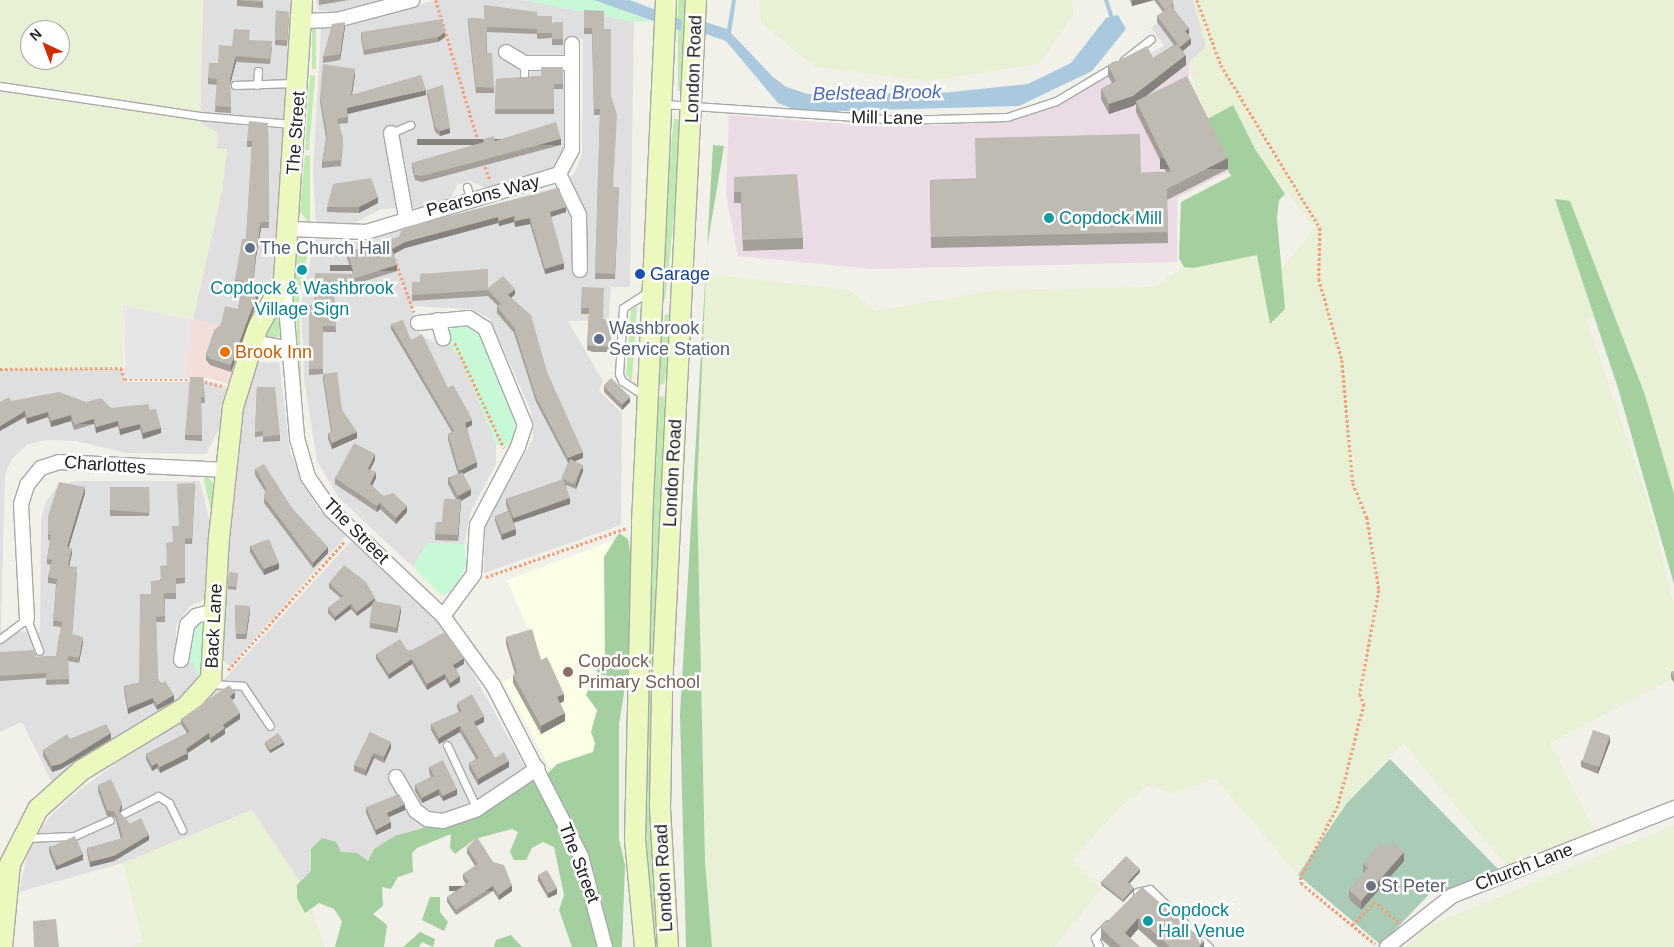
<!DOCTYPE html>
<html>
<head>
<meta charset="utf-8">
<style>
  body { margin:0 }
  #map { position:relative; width:1674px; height:947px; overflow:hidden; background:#f2f1e9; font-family:Helvetica,sans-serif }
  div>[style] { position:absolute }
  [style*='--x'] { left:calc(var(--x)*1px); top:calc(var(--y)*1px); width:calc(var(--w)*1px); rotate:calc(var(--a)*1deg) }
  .residential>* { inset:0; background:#e0dfdf }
  .commercial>* { inset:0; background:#f2dfd9 }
  .industrial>* { inset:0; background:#ebdbe5 }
  .education>* { inset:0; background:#faffe5 }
  .farmland>* { inset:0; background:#e8f0d5 }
  .grass>* { inset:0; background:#c1eab0; transform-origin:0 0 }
  .forest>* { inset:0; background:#a3d09e }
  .cemetery>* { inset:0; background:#aacbb5 }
  .park>* { inset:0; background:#c8f9d6 }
  .parking>* { inset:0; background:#e6e6e6 }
  .water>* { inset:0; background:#aac8de }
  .stream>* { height:4px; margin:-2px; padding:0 2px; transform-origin:2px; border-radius:2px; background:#aac8de }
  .path>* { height:2.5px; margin-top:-1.25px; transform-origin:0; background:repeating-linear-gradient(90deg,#f99b73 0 2.5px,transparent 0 5px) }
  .roads { filter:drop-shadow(1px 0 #a9a9a9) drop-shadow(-1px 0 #a9a9a9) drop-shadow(0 1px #a9a9a9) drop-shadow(0 -1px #a9a9a9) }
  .lane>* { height:7px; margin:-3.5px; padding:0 3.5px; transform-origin:3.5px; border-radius:3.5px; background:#fff }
  .street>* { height:14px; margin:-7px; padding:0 7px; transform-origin:7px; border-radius:7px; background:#fff }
  .secondary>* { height:20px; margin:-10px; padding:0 10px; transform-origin:10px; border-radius:10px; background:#ebf9bf }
  .wall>* { inset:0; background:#a4a099; transform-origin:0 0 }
  .shaded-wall>* { inset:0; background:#86827d; transform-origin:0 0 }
  .building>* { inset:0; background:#bfbab2; transform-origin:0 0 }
  .dots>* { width:14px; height:14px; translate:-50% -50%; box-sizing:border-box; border:2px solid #fff; border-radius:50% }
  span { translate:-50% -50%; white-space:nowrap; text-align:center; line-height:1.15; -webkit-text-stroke:5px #fff; paint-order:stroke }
  .street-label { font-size:18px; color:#222 }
  .culture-label { font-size:18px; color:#0d838f }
  .left { translate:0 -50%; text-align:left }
  .service-label { font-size:18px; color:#4e5e75 }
  .transit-label { font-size:18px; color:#164399 }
  .food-label { font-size:18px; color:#c56008 }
  .education-label { font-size:18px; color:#785e54 }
  .worship-label { font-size:18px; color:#5b616d }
  .water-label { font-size:19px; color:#4e6cb2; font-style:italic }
  .north { position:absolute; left:20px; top:20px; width:50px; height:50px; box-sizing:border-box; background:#fff; border:1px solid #a7a7a7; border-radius:50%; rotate:317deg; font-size:14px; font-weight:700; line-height:20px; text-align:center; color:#222 }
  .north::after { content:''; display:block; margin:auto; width:18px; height:22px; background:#d22b02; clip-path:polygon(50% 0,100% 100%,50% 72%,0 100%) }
</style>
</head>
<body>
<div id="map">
  <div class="residential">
    <i style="clip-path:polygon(203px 0,293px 0,273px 284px,260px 294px,251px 332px,193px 320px,222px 190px,227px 150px,216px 148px,200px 122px)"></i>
    <i style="clip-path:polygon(316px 0,391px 0,336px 13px,318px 10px)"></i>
    <i style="clip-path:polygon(436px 0,524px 0,634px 22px,630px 287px,611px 287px,609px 320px,568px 321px,603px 381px,599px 391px,622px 413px,621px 525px,484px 573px,485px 525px,533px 439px,531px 411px,490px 319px,472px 309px,410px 306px,421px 336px,437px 343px,446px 341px,462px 360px,496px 444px,496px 464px,471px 511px,464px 544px,428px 543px,413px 567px,339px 498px,317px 461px,304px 379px,301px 305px,315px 240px,357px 242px,560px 186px,574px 174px,582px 154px,583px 39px,573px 37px,567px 38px,567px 156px,555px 171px,487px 189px,471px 181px,457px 185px,451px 198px,426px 207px,382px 209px,352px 224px,316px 223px,313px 171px,321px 29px,325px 22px,350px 25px)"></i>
    <i style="clip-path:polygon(1174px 0,1193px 0,1207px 47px,1169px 78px,1152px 53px,1164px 45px,1151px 28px,1174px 8px)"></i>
    <i style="clip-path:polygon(279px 362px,290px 452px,316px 506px,346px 536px,230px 666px,221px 659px,233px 463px,245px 384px,257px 363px)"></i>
    <i style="clip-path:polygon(123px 369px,124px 382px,210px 382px,229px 390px,222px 423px,206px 454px,127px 453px,76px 441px,45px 440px,27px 445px,11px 460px,5px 476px,1px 631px,40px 632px,41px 518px,47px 500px,59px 485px,75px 481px,200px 481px,211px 527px,207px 598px,190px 606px,176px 626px,176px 661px,194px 663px,199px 685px,178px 707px,52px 783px,22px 722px,0 732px,0 371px)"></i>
    <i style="clip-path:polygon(351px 541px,450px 632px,526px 769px,424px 838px,302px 885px,252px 810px,123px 863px,19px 892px,29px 847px,51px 815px,82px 788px,206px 699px)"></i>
  </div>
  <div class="commercial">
    <i style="clip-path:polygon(180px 316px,251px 332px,231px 385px,209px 378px,126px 379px,123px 369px)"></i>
  </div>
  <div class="industrial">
    <i style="clip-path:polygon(1152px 53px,1169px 78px,1190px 60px,1188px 88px,1230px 171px,1177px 198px,1177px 262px,872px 269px,738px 256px,726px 195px,729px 115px,885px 127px,1007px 122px,1051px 106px)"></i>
  </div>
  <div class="education">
    <i style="clip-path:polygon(622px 537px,607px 739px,563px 791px,503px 682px,542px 661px,507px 580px)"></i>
  </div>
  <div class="farmland">
    <i style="clip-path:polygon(evenodd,0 0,203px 0,200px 122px,218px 133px,217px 148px,227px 149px,222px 190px,193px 320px,123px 305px,123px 369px,0 371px,0 0,30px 30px,60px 30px,60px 60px,30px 60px,30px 30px)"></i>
    <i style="clip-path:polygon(759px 0,1072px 0,1073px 15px,1039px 64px,929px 81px,815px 67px,761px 23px)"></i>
    <i style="clip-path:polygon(1193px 0,1674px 0,1674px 493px,1605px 311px,1587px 321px,1646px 494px,1674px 605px,1674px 678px,1550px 743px,1596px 833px,1509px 869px,1403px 743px,1347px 803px,1298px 875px,1215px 778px,1174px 794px,1151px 785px,1123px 804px,1072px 860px,1101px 889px,1054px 947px,712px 947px,705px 862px,697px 490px,705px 274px,849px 290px,876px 311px,996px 290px,1154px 287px,1184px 267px,1227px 261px,1249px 253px,1261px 261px,1271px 324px,1285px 309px,1279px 272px,1315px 227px,1265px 166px,1233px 106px,1208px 119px,1195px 88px,1190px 60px,1206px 47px)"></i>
    <i style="clip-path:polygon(252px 810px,302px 885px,325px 947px,132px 947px,143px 941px,123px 863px)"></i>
    <i style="clip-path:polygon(1674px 825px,1674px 947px,1405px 947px,1431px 925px)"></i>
  </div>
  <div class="grass">
    <i style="left:678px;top:0;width:10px;height:91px"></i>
    <i style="left:312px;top:29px;width:4px;height:40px"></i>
    <i style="clip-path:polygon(310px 75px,315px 76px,309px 150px,305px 150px)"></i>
    <i style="left:674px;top:119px;width:10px;height:180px;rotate:6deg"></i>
    <i style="clip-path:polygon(305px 155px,310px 156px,310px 224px,300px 212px)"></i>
    <i style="clip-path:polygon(308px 251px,299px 295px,302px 407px,294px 292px,298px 252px)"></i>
    <i style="clip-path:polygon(637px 307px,632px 381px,626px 375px,631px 310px)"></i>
    <i style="clip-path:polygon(274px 314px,279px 314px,282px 335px,269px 340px,266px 336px)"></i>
    <i style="left:665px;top:314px;width:8px;height:70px;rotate:7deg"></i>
    <i style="clip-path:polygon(659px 396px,669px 397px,662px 947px,652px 947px,645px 880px,645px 673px)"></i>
    <i style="clip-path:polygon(205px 473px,218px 490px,214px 523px,204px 481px)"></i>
  </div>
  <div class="forest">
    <i style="clip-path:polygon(1233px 105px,1255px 149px,1285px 194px,1279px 200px,1277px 219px,1285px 309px,1270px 324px,1257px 255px,1193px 268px,1184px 267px,1179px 258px,1181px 202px,1231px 176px,1204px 121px)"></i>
    <i style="clip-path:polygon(713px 145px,724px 146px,707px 247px,697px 490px,705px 862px,712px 947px,686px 947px,680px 715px)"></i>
    <i style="clip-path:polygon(1555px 199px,1570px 201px,1645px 395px,1674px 494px,1674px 584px,1618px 388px)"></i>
    <i style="clip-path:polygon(619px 533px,628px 539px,633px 574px,632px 644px,619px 724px,619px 839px,625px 865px,622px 947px,572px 947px,559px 910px,564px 895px,554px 847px,543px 842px,532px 848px,526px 860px,514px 860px,510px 852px,518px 832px,512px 829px,475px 839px,455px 854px,450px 848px,451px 834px,417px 848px,412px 853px,413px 872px,398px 877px,391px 889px,382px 887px,383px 906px,373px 914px,387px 925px,384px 947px,335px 947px,342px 921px,334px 909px,319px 903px,305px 913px,297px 898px,297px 885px,311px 871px,311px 849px,322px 838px,336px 842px,341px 852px,357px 853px,368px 861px,374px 849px,395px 836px,420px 829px,531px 777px,542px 779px,557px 764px,593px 752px,595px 743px,591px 732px,597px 710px,586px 695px,605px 653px,604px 557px)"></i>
    <i style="clip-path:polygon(430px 897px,440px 897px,440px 912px,448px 922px,444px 931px,422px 920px)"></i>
    <i style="clip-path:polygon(420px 932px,435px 939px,433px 947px,422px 942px,419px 947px,403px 947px)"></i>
    <i style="clip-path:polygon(511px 935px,522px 947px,494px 947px,496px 940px)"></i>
  </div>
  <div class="cemetery">
    <i style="clip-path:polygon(1390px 759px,1500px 871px,1447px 891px,1434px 889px,1381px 945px,1298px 875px,1347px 803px)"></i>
  </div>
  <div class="park">
    <i style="clip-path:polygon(524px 0,597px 0,652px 22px,634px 22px)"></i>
    <i style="clip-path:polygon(467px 323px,481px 332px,517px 416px,511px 448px,496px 444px,462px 360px,446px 341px,452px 325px)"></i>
    <i style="clip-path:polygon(428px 543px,464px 544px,467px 564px,453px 592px,441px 595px,413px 567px)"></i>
    <i style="clip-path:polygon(200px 622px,211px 625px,208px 672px,199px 685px,194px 663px,183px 662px,190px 627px)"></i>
  </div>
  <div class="parking">
    <i style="clip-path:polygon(123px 305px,191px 320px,186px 378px,126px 379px)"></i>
  </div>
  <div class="water">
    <i style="clip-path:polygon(594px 0,630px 0,682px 20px,681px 31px)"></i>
    <i style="clip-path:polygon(732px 0,736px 0,731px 33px,773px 77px,786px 87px,808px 94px,942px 93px,1028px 84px,1071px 63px,1106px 18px,1118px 15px,1126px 29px,1092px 71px,1019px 106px,802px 112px,778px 103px,726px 41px,689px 28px,690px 17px,727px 29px)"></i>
  </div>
  <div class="stream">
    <i style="--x:1106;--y:0;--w:22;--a:72"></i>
    <i style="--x:822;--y:109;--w:45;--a:-1.3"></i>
  </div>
  <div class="path">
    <i style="--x:436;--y:0;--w:153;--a:73.3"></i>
    <i style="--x:1197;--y:0;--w:69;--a:69.7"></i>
    <i style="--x:1221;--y:65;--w:191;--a:58.7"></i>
    <i style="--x:1320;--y:228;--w:51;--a:91.1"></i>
    <i style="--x:1319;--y:279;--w:84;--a:74.1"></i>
    <i style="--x:1342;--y:360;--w:123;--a:84.9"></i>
    <i style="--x:1353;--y:483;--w:37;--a:68"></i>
    <i style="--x:1367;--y:517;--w:74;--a:80.7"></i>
    <i style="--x:1379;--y:590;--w:106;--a:100.4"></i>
    <i style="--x:1360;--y:694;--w:11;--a:68"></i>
    <i style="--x:1364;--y:704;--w:70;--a:104"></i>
    <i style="--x:1347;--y:772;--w:35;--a:105"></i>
    <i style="--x:1338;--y:806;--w:80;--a:117.5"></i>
    <i style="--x:1301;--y:877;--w:6;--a:90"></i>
    <i style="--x:1301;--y:883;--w:96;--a:39.5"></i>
    <i style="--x:484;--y:162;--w:20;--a:72"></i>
    <i style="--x:393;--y:254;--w:62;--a:70.1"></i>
    <i style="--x:455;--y:343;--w:116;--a:65"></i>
    <i style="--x:0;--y:369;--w:121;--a:-0.5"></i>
    <i style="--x:121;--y:368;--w:13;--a:72"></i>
    <i style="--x:125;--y:380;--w:67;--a:0"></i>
    <i style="--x:200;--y:381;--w:25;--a:12"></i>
    <i style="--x:486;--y:577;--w:149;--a:-19.2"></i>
    <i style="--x:228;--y:670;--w:174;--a:-47.8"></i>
    <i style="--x:1374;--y:901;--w:33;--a:41"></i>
    <i style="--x:1352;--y:925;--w:33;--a:-46"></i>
  </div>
  <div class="roads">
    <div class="lane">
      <i style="--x:1124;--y:60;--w:34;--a:-38"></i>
      <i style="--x:524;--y:75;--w:12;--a:-90"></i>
      <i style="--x:235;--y:85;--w:59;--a:-1.9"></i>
      <i style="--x:257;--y:85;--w:14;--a:-86"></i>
      <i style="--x:0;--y:86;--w:202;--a:8.5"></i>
      <i style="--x:200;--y:116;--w:92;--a:5"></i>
      <i style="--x:664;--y:104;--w:233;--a:3.9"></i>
      <i style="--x:896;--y:120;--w:111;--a:-1.5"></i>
      <i style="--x:1007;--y:117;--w:52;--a:-18.1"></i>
      <i style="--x:1056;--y:101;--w:69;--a:-30.7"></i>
      <i style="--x:391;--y:133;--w:21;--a:-23"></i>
      <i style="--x:467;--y:187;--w:12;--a:76"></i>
      <i style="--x:645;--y:396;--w:27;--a:-147"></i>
      <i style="--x:622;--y:381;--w:8;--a:-113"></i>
      <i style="--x:619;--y:374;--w:66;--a:-86.5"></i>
      <i style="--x:623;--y:308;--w:33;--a:-33"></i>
      <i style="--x:0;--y:639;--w:34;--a:-37"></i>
      <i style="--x:27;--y:619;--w:34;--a:69"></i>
      <i style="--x:210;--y:684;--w:33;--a:3"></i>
      <i style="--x:243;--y:686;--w:48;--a:56"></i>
      <i style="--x:447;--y:745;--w:71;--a:64.9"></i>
      <i style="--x:123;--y:814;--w:39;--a:-27"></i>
      <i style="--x:158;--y:796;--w:13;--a:32"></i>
      <i style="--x:169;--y:803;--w:30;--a:64"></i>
      <i style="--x:26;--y:838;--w:48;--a:-2.4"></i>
      <i style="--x:74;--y:836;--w:39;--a:-24"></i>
      <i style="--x:1137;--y:892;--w:13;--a:-13"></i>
      <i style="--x:1150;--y:889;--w:83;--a:44.5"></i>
      <i style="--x:1099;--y:947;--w:10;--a:-114"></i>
      <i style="--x:1095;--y:938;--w:19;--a:-47"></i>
    </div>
    <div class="street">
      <i style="--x:304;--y:21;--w:33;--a:-2"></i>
      <i style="--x:337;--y:20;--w:78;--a:-14.9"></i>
      <i style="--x:506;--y:52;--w:21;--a:31"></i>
      <i style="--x:524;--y:63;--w:48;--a:0"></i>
      <i style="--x:391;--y:133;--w:85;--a:79.9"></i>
      <i style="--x:559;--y:174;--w:46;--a:64"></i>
      <i style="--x:579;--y:215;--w:55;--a:89"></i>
      <i style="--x:290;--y:229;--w:76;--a:2.3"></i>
      <i style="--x:366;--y:232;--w:202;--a:-16.7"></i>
      <i style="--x:559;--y:174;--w:27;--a:-62"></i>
      <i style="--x:572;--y:150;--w:106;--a:-90"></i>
      <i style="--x:284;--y:282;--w:157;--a:85.2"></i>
      <i style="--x:297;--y:438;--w:41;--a:74.2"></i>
      <i style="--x:308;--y:477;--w:40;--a:55.1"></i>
      <i style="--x:331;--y:510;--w:154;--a:43.4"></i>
      <i style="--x:443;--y:616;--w:85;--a:54.1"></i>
      <i style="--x:493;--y:685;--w:192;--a:62.8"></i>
      <i style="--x:581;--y:856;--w:94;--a:75.2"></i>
      <i style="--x:438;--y:320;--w:19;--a:74"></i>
      <i style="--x:418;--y:323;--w:51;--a:-5.6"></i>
      <i style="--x:469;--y:318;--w:19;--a:32"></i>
      <i style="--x:485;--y:328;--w:105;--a:67.6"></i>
      <i style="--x:525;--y:425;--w:23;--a:108"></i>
      <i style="--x:518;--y:447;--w:88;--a:117.7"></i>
      <i style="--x:477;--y:525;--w:49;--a:93.5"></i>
      <i style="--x:474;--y:574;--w:52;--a:126.4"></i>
      <i style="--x:252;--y:342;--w:35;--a:10"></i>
      <i style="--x:27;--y:619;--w:115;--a:-93"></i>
      <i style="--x:21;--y:504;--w:20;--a:-72"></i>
      <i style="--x:27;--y:485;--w:22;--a:-51"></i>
      <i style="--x:41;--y:468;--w:19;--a:-18"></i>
      <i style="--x:59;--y:462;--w:167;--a:2.7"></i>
      <i style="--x:181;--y:660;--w:36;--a:-80"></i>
      <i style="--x:187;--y:625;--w:13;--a:-45"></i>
      <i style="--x:196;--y:616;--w:18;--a:-16"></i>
      <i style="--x:396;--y:777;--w:39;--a:60"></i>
      <i style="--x:416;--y:811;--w:14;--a:36"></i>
      <i style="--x:427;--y:819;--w:16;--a:7"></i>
      <i style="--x:443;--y:821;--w:36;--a:-19"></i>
      <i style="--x:477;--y:809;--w:73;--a:-33.9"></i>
      <i style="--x:1387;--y:947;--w:83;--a:-38.1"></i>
      <i style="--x:1452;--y:896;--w:239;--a:-21.6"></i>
    </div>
    <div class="secondary">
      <i style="--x:2;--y:947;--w:83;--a:-84.5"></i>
      <i style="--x:10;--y:864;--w:62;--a:-63"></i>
      <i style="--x:38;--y:809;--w:59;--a:-41.6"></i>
      <i style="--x:82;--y:770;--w:122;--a:-31.2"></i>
      <i style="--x:186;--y:707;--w:38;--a:-48"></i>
      <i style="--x:211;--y:679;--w:141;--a:-86.8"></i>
      <i style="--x:219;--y:538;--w:132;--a:-83.9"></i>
      <i style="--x:233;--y:407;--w:82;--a:-72.9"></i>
      <i style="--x:257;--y:329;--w:56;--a:-61.1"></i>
      <i style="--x:284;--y:280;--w:281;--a:-86.3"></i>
      <i style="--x:645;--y:947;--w:107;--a:-95.3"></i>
      <i style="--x:635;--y:840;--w:317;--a:-88.7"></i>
      <i style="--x:642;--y:523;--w:524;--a:-87.37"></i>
      <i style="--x:668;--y:947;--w:139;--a:-93.3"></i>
      <i style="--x:660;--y:808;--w:120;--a:-89"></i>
      <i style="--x:662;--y:688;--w:689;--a:-87.17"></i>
    </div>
  </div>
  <div class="wall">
    <i style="clip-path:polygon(237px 0,263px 0,263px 8px,237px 6px)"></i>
    <i style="clip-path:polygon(319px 0,349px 0,319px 5px)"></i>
    <i style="clip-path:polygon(1130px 0,1173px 0,1174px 9px,1189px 34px,1188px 35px,1191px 44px,1183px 51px,1186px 65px,1145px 97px,1228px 169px,1167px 200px,1168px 243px,931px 248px,930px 180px,1166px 172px,1136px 112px,1136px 104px,1133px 106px,1109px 114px,1101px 99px,1101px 89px,1112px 83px,1108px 76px,1108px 66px,1153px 58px,1174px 45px,1157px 22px,1157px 16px,1163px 12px,1154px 0,1132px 6px)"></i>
    <i style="clip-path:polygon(276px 10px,289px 17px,287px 46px,275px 45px)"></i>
    <i style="clip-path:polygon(584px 10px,604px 29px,611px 96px,613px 187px,619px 187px,615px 279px,595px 279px,600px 115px,594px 115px,592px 34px,584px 34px)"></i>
    <i style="clip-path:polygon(537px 16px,552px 23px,563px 22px,563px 45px,552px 45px,552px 38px,537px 39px,537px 34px,487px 32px,487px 53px,494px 88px,494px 93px,476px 93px,468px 24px,468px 18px,484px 19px)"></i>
    <i style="clip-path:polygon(345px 27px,340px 60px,323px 63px,323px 57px)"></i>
    <i style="clip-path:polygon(361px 32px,445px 37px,438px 42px,364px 55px,361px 38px)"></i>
    <i style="clip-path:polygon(250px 40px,272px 47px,270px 64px,236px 62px,230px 84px,231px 113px,215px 112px,217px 85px,208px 84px,208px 78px,218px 63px,232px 46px)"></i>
    <i style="clip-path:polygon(563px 67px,563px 89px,554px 89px,554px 114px,495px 114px,496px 79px,541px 76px)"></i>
    <i style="clip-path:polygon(355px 75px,352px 94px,426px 95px,348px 114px,348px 123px,339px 124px,343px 143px,341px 166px,322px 168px,322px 162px,326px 138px,320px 102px,320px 97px)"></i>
    <i style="clip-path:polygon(427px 90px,450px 133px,440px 136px,435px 132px,427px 95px)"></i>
    <i style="clip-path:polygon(268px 123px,269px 228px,261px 228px,256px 257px,252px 291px,258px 298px,231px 372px,210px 365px,206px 360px,206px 354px,221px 324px,238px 309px,242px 287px,235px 286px,235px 280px,246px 239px,252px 147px,247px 147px,247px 141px)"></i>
    <i style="clip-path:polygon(483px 139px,495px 141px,561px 145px,422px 182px,415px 180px,412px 168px,412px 163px,483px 143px)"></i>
    <i style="clip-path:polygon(734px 177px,803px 238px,803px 249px,743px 251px,741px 203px,734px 203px)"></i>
    <i style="clip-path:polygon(559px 188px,566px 212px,551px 217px,564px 269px,545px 274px,530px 224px,515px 227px,514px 222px,499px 226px,498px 223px,405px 248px,393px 254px,397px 271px,334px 291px,336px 332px,323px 332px,323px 374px,357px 438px,332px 449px,328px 439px,328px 433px,331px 432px,323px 380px,323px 374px,309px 375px,309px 305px,314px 305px,353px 274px,347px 258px,347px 252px,399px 237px)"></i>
    <i style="clip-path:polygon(378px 203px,359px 213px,327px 212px,327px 207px)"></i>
    <i style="clip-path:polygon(412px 282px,488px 288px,515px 294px,511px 298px,547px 372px,583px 458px,575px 461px,583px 471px,576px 489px,566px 485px,570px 504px,514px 523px,516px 535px,502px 540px,495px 521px,495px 516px,508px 511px,506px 504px,506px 499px,562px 480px,568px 463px,536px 402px,514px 333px,497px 313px,497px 307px,498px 306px,488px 296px,412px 301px)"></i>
    <i style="clip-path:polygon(582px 287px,603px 319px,612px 322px,610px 352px,593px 352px,587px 350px,589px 314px,581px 314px)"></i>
    <i style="clip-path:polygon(391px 324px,411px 340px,448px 388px,472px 425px,467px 428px,477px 467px,463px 474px,471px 495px,461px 501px,458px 541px,435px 540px,436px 522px,442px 522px,456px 499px,448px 484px,448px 478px,458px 474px,448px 440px,448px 434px,452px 432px,391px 329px)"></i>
    <i style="clip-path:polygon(203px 377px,205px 403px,201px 403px,202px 441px,185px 440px,185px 435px)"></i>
    <i style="clip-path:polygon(604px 386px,630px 402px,622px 410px,604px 392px)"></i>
    <i style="clip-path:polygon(257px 387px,280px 435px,280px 441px,263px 442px,263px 436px,255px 437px)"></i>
    <i style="clip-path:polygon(11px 401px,86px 402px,111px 408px,150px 410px,161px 433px,143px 439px,140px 429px,120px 435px,118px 426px,96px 433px,94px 424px,74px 430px,71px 421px,51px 427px,48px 417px,27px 424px,25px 417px)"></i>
    <i style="clip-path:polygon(375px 460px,370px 470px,376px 478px,372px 486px,383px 496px,407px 512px,396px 524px,380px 509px,377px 512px,335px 484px,335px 478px)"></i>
    <i style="clip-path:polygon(255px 469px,292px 508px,328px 553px,313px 568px,264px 503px,265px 491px,255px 475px)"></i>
    <i style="clip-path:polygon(195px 483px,192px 544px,185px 544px,185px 583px,176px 584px,176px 599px,165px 599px,165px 622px,156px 622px,158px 679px,174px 701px,157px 710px,153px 703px,128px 714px,124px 691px,124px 686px,139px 683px,151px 594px,160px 580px,167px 565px,173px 542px)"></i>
    <i style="left:110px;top:487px;width:39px;height:29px"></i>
    <i style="clip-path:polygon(85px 493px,69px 547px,72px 553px,69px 566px,77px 573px,72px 635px,83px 642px,79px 663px,68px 661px,69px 684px,46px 685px,46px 678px,0 681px,0 652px,36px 657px,56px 656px,61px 627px,53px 626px,56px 584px,48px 583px,48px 577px,51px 565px,47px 564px,47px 559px,50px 540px,48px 540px,48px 516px)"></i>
    <i style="clip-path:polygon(250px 546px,279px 569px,264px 575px,250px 552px)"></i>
    <i style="clip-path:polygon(238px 573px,236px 590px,228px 589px,228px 586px)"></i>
    <i style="clip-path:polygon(329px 583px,401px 611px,397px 633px,370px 628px,370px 623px,373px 604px,357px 616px,351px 609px,335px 621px,328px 613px,328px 608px,341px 598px,329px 588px)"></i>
    <i style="clip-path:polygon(235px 605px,250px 611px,246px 639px,236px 639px)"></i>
    <i style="clip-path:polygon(506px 637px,541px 660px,564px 701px,560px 703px,565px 721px,541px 734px,513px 683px,513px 675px,515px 674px,506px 644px)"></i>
    <i style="clip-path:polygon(376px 654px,464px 664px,456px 669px,460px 682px,450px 688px,445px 679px,427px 690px,412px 664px,389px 679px,376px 659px)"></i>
    <i style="clip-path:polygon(1674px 671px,1674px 683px,1671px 678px,1671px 672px)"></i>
    <i style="clip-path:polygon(235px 698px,232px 700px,240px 719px,225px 729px,225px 734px,211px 743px,209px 739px,188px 753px,188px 759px,160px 773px,157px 768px,152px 771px,146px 759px,146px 754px,187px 733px,181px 724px,181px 719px)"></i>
    <i style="clip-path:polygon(457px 703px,484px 722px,476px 726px,495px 758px,509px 767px,478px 785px,469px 769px,469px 763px,476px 759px,460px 732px,439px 744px,431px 730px,431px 724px,459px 712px,457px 708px)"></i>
    <i style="clip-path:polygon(370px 732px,391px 748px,384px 763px,374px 758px,366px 776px,354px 771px,354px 765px)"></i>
    <i style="clip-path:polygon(70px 739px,111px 739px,61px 769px,52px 772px,43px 756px,43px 750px)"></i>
    <i style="clip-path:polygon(265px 742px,284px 745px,270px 753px,265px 745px)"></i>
    <i style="clip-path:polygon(1610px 742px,1598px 774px,1581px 767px,1581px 761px)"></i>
    <i style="clip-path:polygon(429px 767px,457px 795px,443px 801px,439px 795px,422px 803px,415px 791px,415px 785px,431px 777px,429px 772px)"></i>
    <i style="clip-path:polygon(98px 785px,122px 808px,120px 813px,130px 824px,149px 840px,114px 861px,90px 867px,87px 853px,87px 848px,121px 839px,115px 817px,107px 816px,98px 791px)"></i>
    <i style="clip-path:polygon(366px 807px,405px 810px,389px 817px,391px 828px,376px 835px,366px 813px)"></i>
    <i style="clip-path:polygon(49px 846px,83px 860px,56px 870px,49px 852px)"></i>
    <i style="clip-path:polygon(467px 848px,493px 862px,512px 891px,499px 900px,493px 891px,456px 915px,447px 902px,447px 897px,466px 884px,463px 879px,463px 874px,475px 866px,467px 853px)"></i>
    <i style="clip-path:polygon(1404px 861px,1361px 910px,1349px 899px,1349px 890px,1364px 873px,1363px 872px,1363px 863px)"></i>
    <i style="clip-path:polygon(1140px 872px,1130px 883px,1134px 890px,1123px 902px,1101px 885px,1101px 882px)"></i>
    <i style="clip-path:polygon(538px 875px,557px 894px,548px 898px,538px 881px)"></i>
    <i style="clip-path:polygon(1142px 887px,1204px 947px,1158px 947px,1138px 929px,1130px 938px,1140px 947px,1110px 947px,1101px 939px,1101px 928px)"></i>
  </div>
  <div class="shaded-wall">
    <i style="clip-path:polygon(1134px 0,1154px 0,1132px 6px,1132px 1px)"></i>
    <i style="clip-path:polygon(345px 22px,345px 27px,340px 60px,340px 54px)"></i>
    <i style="clip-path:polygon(1189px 28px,1189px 34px,1185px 37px,1185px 31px)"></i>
    <i style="clip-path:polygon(445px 32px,445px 37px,438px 42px,438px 37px)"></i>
    <i style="clip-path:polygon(1191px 38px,1191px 44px,1180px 53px,1180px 47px)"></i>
    <i style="clip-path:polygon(1186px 55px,1186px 65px,1137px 103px,1136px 101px,1136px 104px,1133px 106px,1109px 114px,1109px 104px)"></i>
    <i style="clip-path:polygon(236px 56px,236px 62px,230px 85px,230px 79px)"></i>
    <i style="clip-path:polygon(355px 69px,355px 75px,351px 100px,351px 95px)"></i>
    <i style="clip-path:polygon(426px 90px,426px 95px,347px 114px,347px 108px)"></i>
    <i style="clip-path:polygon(450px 128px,450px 133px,440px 136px,440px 131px)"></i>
    <i style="left:561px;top:139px;width:6px;height:144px;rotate:90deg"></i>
    <i style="left:1228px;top:158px;width:11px;height:68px;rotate:90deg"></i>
    <i style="clip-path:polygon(378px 197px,378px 203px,359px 213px,359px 207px)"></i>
    <i style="clip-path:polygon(566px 207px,566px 212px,550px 217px,550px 212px)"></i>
    <i style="clip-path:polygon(514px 216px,514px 222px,499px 226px,499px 221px)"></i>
    <i style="clip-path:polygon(498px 217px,498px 223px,405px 248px,392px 255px,392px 249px,405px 242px)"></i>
    <i style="clip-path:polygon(530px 218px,530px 224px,515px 227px,515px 221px)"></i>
    <i style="clip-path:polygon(261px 222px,261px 228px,256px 257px,252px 297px,256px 251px)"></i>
    <i style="clip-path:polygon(564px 263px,564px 269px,545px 274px,545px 269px)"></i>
    <i style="left:397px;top:265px;width:6px;height:67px;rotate:90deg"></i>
    <i style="clip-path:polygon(515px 289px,515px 294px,508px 301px,508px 295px)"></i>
    <i style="clip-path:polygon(258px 292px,258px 298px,231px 372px,231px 365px)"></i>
    <i style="clip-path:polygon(630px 397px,630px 402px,622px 410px,622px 404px)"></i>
    <i style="clip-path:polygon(25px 411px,25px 417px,0 431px,0 426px)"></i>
    <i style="clip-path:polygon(48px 412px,48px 417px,27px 424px,27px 418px)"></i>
    <i style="clip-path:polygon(71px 415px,71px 421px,51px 427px,51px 421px)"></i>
    <i style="left:94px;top:419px;width:5px;height:21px;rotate:90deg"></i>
    <i style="clip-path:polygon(472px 420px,472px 425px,465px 429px,465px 423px)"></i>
    <i style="clip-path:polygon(118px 421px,118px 426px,96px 433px,96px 427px)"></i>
    <i style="clip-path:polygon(140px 424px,140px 429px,120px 435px,120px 429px)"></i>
    <i style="clip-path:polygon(161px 428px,161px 433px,143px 439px,143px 433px)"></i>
    <i style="clip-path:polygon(357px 432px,357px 438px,332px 449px,332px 443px)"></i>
    <i style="clip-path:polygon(583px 452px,583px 458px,568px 464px,568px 458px)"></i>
    <i style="clip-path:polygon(375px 454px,375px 460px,368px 474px,368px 469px)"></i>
    <i style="clip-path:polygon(477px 462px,477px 467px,459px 476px,459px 471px)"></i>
    <i style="clip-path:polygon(583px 465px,583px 471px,576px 489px,576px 484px)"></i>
    <i style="clip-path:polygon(376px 472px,376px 478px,370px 490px,370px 484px)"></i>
    <i style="clip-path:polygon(85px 487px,85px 493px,67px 553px,67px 547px)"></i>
    <i style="clip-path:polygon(471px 489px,471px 495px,461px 501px,458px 541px,458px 497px)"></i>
    <i style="clip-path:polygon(570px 498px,570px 504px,512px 523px,512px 518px)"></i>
    <i style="clip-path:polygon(380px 503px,380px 509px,377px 512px,377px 506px)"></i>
    <i style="clip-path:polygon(407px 506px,407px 512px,396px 524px,396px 518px)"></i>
    <i style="clip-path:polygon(516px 529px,516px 535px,502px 540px,502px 535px)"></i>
    <i style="clip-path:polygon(328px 547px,328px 553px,313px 568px,313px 563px)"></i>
    <i style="clip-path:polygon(72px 548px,72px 553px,68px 571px,68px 566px)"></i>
    <i style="clip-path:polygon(279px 563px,279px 569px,264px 575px,264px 569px)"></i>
    <i style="clip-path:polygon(375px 598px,375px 603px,357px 616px,357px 612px)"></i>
    <i style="clip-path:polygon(351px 604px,351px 609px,335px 621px,335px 617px)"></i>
    <i style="clip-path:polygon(250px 606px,250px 611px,246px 639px,246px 634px)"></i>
    <i style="clip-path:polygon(401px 606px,401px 611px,397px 633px,397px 628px)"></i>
    <i style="clip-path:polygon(83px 637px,83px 642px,79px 663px,79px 658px)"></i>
    <i style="clip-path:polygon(464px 658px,464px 664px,453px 670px,453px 665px)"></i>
    <i style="clip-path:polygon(412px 659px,412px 664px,389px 679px,389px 674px)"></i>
    <i style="clip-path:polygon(445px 674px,445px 679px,427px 690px,427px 684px)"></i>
    <i style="clip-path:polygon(460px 676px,460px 682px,450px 688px,450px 683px)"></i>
    <i style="clip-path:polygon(235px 692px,235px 698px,230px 701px,230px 696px)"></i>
    <i style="clip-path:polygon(564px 694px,564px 701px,557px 705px,557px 697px)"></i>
    <i style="clip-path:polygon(174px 695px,174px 701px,157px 710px,157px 705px)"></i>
    <i style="clip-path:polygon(153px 698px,153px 703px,128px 714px,128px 708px)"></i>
    <i style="clip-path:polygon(240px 713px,240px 719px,225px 729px,225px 734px,211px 743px,211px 738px,223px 725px)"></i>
    <i style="clip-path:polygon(565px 713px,565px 721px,541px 734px,541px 726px)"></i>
    <i style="clip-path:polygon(484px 716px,484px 722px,474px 727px,474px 722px)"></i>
    <i style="clip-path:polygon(460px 726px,460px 732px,439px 744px,439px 738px)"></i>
    <i style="clip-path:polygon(111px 733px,111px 739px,61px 769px,52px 772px,52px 766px)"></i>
    <i style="clip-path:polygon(209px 733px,209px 739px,186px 754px,186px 749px)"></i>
    <i style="clip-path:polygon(1610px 736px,1610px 742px,1598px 774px,1598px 768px)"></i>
    <i style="clip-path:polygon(284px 742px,284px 745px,270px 753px,270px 750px)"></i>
    <i style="clip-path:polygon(391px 742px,391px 748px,384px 763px,384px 757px)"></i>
    <i style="clip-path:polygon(188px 753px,188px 759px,160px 773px,160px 767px)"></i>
    <i style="clip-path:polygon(374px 753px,374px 758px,366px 776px,366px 770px)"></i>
    <i style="clip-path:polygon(509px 761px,509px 767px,478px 785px,478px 779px)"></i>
    <i style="clip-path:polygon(157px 763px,157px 768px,152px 771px,152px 766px)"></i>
    <i style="clip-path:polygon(439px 789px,439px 795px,422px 803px,422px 798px)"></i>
    <i style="clip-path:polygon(457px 789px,457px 795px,443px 801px,443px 796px)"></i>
    <i style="clip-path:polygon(122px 803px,122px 808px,119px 817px,119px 811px)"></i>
    <i style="clip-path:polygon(405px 804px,405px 810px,387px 818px,387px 813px)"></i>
    <i style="clip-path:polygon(391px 822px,391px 828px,376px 835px,376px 830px)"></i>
    <i style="clip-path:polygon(149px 835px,149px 840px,114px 861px,90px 867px,90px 862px)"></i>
    <i style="clip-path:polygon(1404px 852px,1404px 861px,1361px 910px,1361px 901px)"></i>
    <i style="clip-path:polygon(83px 854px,83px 860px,56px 870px,56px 865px)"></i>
    <i style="clip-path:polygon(1140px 869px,1140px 872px,1128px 885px,1128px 882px)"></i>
    <i style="clip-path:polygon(512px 885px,512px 891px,499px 900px,499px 895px)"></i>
    <i style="left:493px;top:886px;width:5px;height:44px;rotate:90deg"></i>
    <i style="clip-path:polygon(557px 888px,557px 894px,548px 898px,548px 893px)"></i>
    <i style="clip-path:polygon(1134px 888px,1134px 890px,1123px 902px,1123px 900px)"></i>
    <i style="clip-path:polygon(1138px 918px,1138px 929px,1125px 944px,1125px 933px)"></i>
    <i style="clip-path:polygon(1204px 941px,1204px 947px,1199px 947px)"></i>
  </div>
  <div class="building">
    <i style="clip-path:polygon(237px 0,263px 0,263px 2px)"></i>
    <i style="clip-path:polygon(1158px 0,1173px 0,1174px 3px,1165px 10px)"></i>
    <i style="clip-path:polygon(484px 5px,537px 12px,537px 16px,552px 16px,552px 23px,563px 22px,563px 39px,552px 39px,552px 33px,537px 33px,537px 29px,487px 27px,486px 53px,492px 53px,494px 88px,476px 87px,468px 18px,484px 19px)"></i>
    <i style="clip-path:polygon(1171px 6px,1189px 28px,1185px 31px,1191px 38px,1180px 47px,1157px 16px)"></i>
    <i style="clip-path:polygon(276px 10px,289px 12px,287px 40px,275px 40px)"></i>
    <i style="clip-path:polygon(584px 10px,604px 11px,604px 29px,611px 29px,611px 96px,617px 115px,613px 187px,619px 187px,615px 274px,595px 273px,600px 109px,594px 109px,592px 28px,584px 28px)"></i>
    <i style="clip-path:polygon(442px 19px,445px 32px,438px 37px,364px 50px,361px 32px)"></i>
    <i style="clip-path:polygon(345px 22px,340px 54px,323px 57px,332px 24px)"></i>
    <i style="clip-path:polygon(234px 29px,250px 30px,249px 40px,272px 41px,270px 59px,236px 56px,230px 79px,231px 107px,215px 106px,217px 79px,208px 78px,209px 63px,218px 63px,219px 45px,232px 46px)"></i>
    <i style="clip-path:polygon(1177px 44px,1186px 55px,1133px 96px,1109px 104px,1101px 89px,1116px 81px,1108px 66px,1147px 46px,1153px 58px)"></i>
    <i style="clip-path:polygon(323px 64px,355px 69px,351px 95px,421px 75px,426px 90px,347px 108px,348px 117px,337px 119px,343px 137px,341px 160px,322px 162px,327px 135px,320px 97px)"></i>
    <i style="clip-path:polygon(541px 67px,563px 67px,563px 84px,554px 84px,554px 109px,495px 109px,496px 79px,541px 76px)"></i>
    <i style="clip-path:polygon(1187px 76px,1228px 158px,1167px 189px,1168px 232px,931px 237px,930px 180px,976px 179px,975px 138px,1140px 134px,1141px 173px,1171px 172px,1136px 101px)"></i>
    <i style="clip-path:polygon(443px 85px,450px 128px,440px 131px,435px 127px,427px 90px)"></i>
    <i style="clip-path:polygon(249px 121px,268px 123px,269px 222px,261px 222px,256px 251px,252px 290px,258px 292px,231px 365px,210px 359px,206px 354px,214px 330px,221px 324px,225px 306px,238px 309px,243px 281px,235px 280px,242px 239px,246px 239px,252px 141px,247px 141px)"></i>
    <i style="clip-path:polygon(556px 122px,561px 139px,422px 176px,415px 175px,412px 163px,484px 142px,483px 139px,494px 136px,495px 141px)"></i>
    <i style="clip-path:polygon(797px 174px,803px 238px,743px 240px,741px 192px,734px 192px,734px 177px)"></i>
    <i style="clip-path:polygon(371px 178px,378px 197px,359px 207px,327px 207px,333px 184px)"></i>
    <i style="clip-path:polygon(559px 188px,566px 207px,550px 212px,564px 263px,545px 269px,530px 218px,515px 221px,514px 216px,499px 221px,498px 217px,405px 242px,392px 249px,397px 265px,333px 285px,336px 326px,323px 326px,323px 369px,309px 369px,309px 305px,314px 305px,315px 273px,354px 274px,347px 252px,399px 237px,402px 228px)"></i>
    <i style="clip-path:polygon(488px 269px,488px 288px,503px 276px,515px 289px,508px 295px,531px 315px,547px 372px,583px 452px,568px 458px,536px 397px,514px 327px,497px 307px,501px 304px,488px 290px,412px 295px,412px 282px,420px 282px,420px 274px)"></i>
    <i style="clip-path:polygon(582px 287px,604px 288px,603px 319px,612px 322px,610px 347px,593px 346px,587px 345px,589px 308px,581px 308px)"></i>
    <i style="clip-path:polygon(403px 320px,411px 340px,422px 334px,448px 388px,453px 385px,469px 413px,472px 420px,465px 423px,477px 462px,459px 471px,448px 434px,454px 431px,391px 324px)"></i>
    <i style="clip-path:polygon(337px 372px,342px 410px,357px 432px,332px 443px,328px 433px,332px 432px,323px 374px)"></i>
    <i style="clip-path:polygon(190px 377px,203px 377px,205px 397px,201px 397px,202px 435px,185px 435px)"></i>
    <i style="left:611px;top:378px;width:27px;height:11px;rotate:45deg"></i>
    <i style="clip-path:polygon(257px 387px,275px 387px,280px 435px,263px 437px,263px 431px,255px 432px)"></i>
    <i style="clip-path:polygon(59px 392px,86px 402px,101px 398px,111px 408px,148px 404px,150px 410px,156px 409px,161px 428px,143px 433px,140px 424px,120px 429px,118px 421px,96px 427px,94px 419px,74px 425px,71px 415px,51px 421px,48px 412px,27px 418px,25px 411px,0 426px,0 402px,9px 397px,11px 401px)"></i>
    <i style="clip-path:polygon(354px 443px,375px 454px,368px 469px,376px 472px,370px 484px,383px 496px,393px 493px,407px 506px,396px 518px,380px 503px,377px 506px,335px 478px)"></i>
    <i style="left:570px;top:459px;width:14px;height:21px;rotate:25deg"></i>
    <i style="clip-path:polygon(264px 464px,292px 508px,328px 547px,313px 563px,264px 497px,266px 488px,255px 469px)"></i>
    <i style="left:462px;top:472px;width:19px;height:15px;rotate:62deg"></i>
    <i style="left:563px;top:479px;width:20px;height:60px;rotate:70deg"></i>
    <i style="clip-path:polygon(59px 482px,85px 487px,67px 547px,72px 548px,68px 566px,77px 567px,72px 634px,83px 637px,79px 658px,68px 656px,69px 679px,46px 680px,46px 673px,0 676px,0 652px,36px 650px,36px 657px,56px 656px,62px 622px,53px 620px,57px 579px,48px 577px,52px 560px,47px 559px,51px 535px,48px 534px,48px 516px)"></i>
    <i style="clip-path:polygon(195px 483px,192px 538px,185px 539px,185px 578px,176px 578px,176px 593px,164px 593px,165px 616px,156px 617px,158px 679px,161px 684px,165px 681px,174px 695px,157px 705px,153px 698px,128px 708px,124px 686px,139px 683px,140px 594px,151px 594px,151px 581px,161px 580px,160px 566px,167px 565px,166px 543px,173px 542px,172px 526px,179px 526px,177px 484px)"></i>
    <i style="clip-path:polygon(110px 487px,149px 487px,150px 513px,110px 510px)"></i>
    <i style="clip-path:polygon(444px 499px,461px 499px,458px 535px,435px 534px,436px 522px,442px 522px)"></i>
    <i style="left:509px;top:511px;width:19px;height:15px;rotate:69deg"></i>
    <i style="clip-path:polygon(269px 539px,279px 563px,264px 569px,250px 546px)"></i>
    <i style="clip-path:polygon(344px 565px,366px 582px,375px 598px,357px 612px,351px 604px,335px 617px,328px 608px,343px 596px,329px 583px)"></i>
    <i style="left:229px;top:572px;width:9px;height:14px;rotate:6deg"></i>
    <i style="left:373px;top:601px;width:28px;height:22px;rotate:10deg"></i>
    <i style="clip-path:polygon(235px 605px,250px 606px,246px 634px,236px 634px)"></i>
    <i style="clip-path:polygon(532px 629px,541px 660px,547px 657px,564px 694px,557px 697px,565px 713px,541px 726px,513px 675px,517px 673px,506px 637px)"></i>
    <i style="clip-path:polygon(445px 632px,464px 658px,453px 665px,460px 676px,450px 683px,445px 674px,427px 684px,412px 659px,389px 674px,376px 654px,400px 639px,407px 650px,412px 650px)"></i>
    <i style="clip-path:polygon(1674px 671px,1674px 678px,1671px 672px)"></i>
    <i style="clip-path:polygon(229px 685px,235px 692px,230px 696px,240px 713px,223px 725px,225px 728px,211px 738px,209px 733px,186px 749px,188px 753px,160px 767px,157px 763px,152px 766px,146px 754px,190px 732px,181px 719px)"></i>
    <i style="clip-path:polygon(472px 694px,484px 716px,474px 722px,495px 758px,504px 752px,509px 761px,478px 779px,469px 763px,479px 758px,460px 726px,439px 738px,431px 724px,462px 711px,457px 703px)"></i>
    <i style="clip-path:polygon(106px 724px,111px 733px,61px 764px,52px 766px,43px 750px,67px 734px,70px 739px)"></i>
    <i style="left:1593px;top:730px;width:18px;height:33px;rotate:19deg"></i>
    <i style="clip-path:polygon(370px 732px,391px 742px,384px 757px,374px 753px,366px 770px,354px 765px)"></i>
    <i style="clip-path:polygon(278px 733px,284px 742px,270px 750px,265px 742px)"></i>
    <i style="clip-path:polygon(443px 760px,457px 789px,443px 796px,439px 789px,422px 798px,415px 785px,434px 776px,429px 767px)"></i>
    <i style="clip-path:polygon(111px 779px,122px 803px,119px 811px,130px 824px,141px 818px,149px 835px,114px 856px,90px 862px,87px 848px,123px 838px,115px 812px,107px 810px,98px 785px)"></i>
    <i style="clip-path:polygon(399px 794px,405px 804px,387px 813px,391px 822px,376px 830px,366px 807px)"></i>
    <i style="left:75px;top:836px;width:20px;height:28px;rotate:66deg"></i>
    <i style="clip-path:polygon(477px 837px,493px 862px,504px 865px,512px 885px,499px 895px,493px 886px,456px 910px,447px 897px,469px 882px,463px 874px,478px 864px,467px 848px)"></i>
    <i style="clip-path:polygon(1382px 842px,1387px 847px,1392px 842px,1404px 852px,1361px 901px,1349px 890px,1368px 868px,1363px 863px)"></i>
    <i style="clip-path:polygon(1126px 856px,1140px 869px,1128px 882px,1134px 888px,1123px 900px,1101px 882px)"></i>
    <i style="left:547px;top:870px;width:21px;height:10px;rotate:61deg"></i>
    <i style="clip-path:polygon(1142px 887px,1204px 941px,1199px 947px,1170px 947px,1138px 918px,1125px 933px,1140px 947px,1121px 947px,1101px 928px)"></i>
    <i style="clip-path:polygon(56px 919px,59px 947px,34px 947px,33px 921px)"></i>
  </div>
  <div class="dots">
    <i style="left:1049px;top:218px;background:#0f9aa8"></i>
    <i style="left:250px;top:248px;background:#5c6f8a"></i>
    <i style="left:302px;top:270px;background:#0f9aa8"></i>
    <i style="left:640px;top:274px;background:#1a4fb4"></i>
    <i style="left:599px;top:339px;background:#5c6f8a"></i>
    <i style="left:225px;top:352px;background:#e8710a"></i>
    <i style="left:568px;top:672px;background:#8d6e63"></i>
    <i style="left:1371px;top:886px;background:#6b7280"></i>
    <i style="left:1148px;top:921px;background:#0f9aa8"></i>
  </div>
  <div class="street-label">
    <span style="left:694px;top:69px;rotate:-88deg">London Road</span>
    <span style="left:887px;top:118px;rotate:1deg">Mill Lane</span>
    <span style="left:296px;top:133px;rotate:-86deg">The Street</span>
    <span style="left:483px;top:196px;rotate:-15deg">Pearsons Way</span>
    <span style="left:105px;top:465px;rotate:4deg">Charlottes</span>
    <span style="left:673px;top:473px;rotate:-87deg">London Road</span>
    <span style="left:356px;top:531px;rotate:45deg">The Street</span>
    <span style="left:214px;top:626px;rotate:-87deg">Back Lane</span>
    <span style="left:579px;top:863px;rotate:69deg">The Street</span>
    <span style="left:1524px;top:867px;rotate:-21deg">Church Lane</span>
    <span style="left:664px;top:878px;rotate:-93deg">London Road</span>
  </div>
  <div class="culture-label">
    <span class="left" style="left:1059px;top:218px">Copdock Mill</span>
    <span style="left:302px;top:299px">Copdock &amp; Washbrook<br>Village Sign</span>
    <span class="left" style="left:1158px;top:921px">Copdock<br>Hall Venue</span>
  </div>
  <div class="service-label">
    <span class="left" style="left:260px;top:248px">The Church Hall</span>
    <span class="left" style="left:609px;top:339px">Washbrook<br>Service Station</span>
  </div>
  <div class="transit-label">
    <span class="left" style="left:650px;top:274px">Garage</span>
  </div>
  <div class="food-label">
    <span class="left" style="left:235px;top:352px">Brook Inn</span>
  </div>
  <div class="education-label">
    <span class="left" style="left:578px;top:672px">Copdock<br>Primary School</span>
  </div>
  <div class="worship-label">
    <span class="left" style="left:1381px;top:886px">St Peter</span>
  </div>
  <div class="water-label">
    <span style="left:877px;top:93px;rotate:-1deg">Belstead Brook</span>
  </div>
  <div class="north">N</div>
</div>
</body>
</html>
